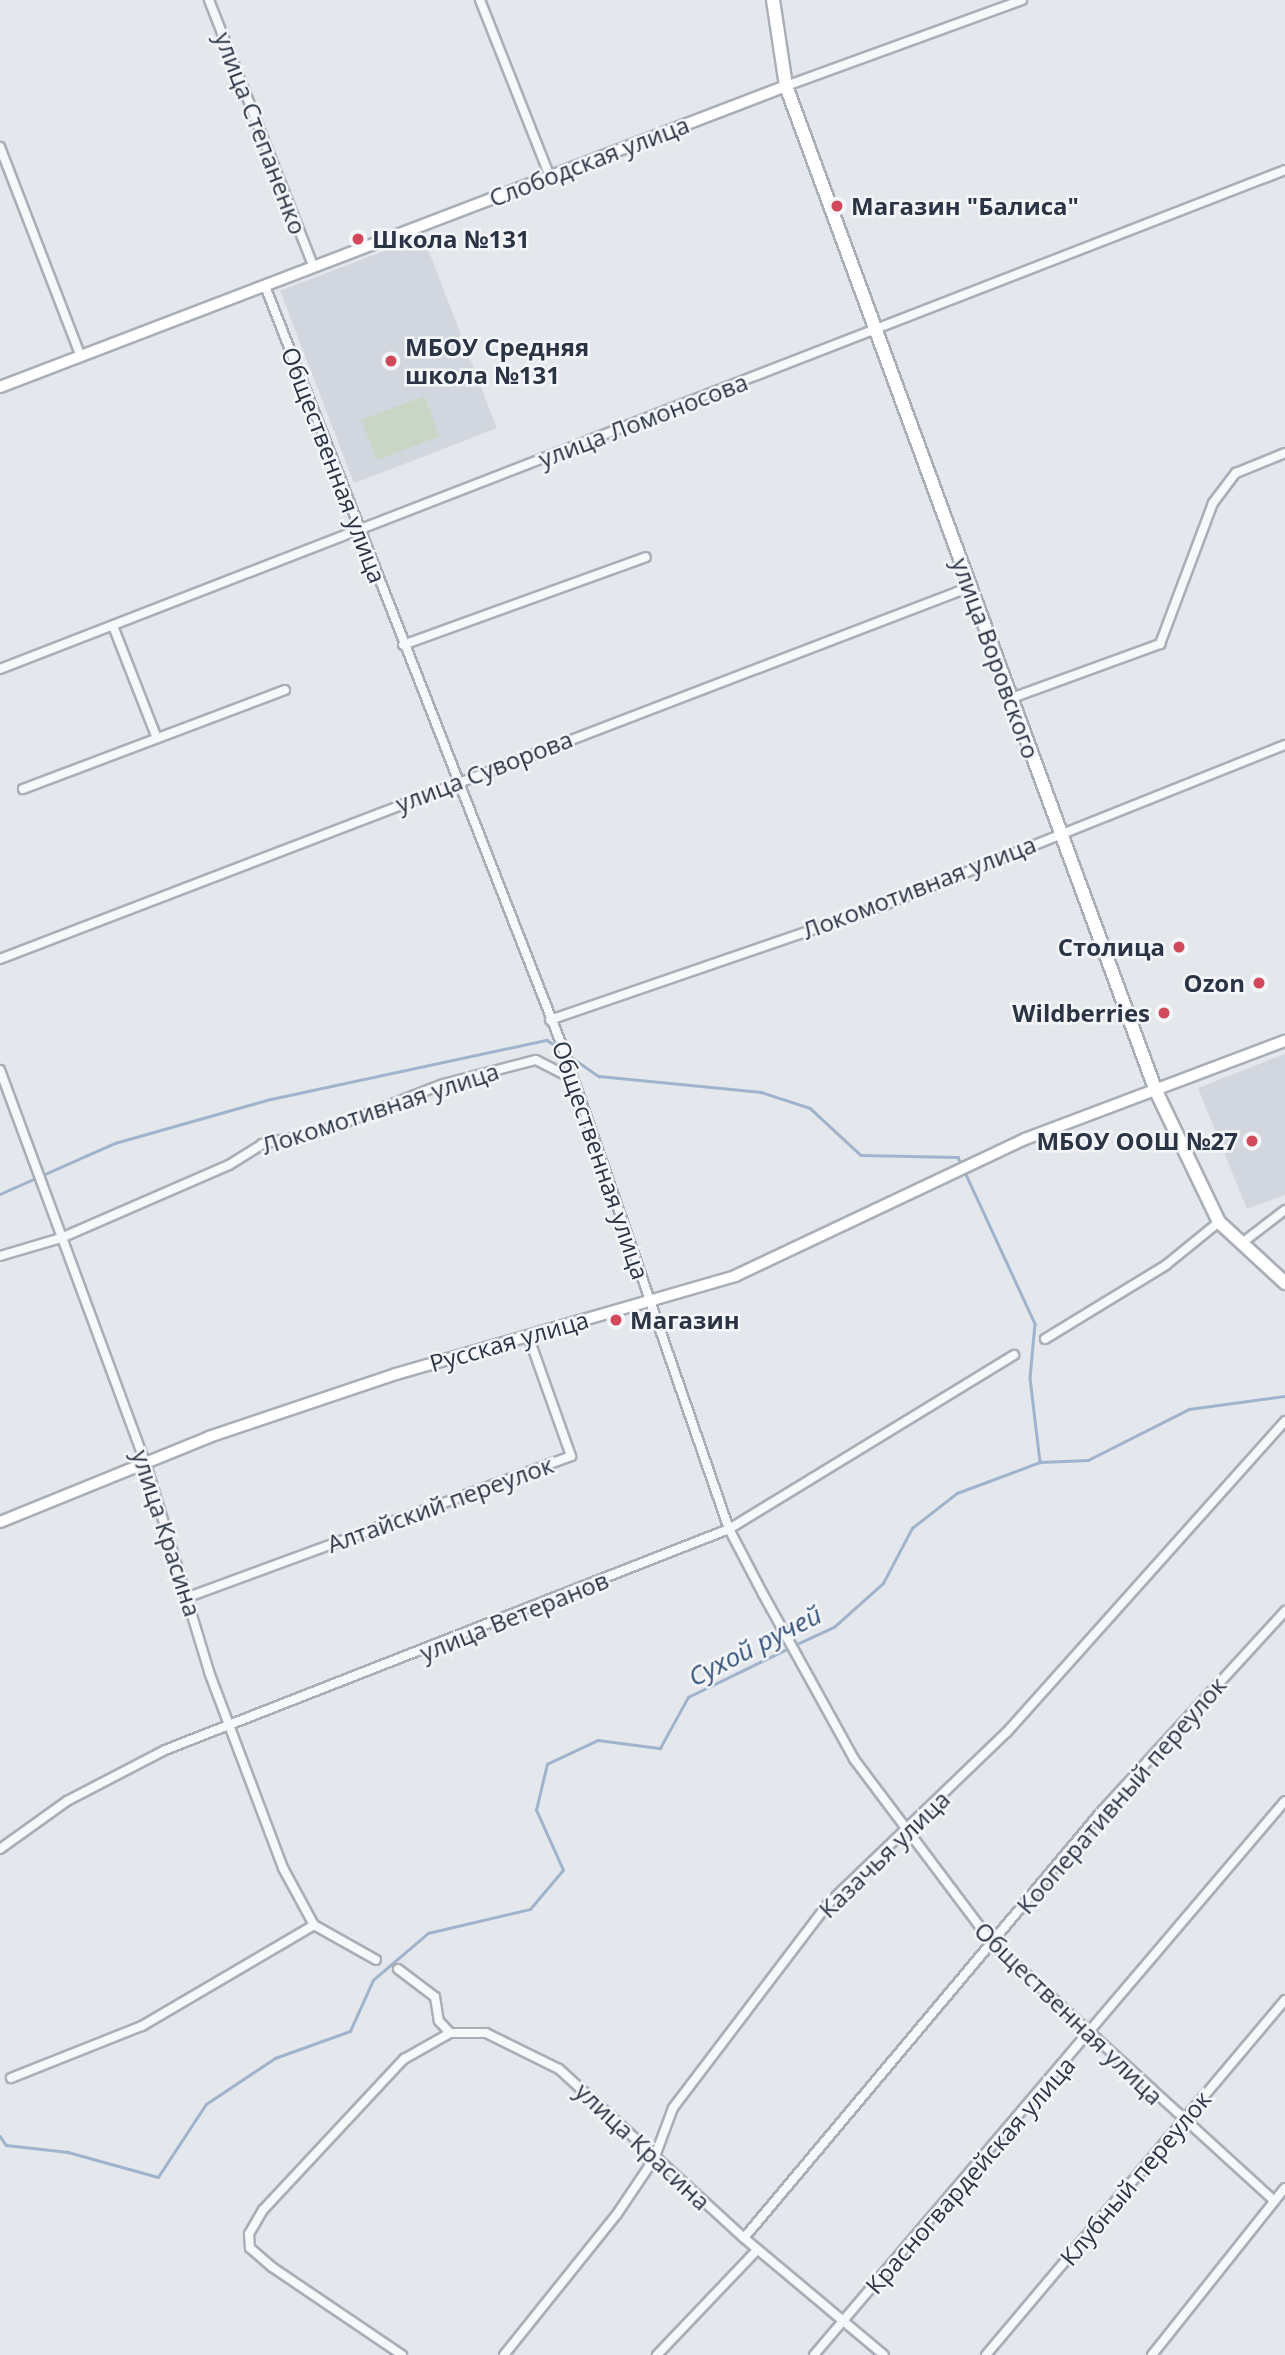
<!DOCTYPE html>
<html>
<head>
<meta charset="utf-8">
<style>
  body { margin:0 }
  #map { position:relative; width:1285px; height:2355px; overflow:hidden; background:#e4e7ec; font-family:"Open Sans",sans-serif }
  div>[style] { position:absolute }
  [style*='--x'] { left:calc(var(--x)*1px); top:calc(var(--y)*1px); width:calc(var(--w)*1px); rotate:calc(var(--a)*1deg) }
  .built>* { inset:0; background:#d2d6de; transform-origin:0 0 }
  .green>* { inset:0; background:#c9d6c5; transform-origin:0 0 }
  .stream>* { height:2.5px; margin:-1.25px; padding:0 1.25px; transform-origin:1.25px; border-radius:1.25px; background:#9fb4cc }
  .roads { filter:drop-shadow(2px 0 #a9aeb7) drop-shadow(-2px 0 #a9aeb7) drop-shadow(0 2px #a9aeb7) drop-shadow(0 -2px #a9aeb7) }
  .street>* { height:8px; margin:-4px; padding:0 4px; transform-origin:4px; border-radius:4px; background:#f7f8fa }
  .secondary>* { height:10px; margin:-5px; padding:0 5px; transform-origin:5px; border-radius:5px; background:#fff }
  .primary>* { height:12px; margin:-6px; padding:0 6px; transform-origin:6px; border-radius:6px; background:#fff }
  .dots>* { width:19px; height:19px; translate:-50% -50%; box-sizing:border-box; border:4px solid #f4f6f9; border-radius:50% }
  span { translate:-50% -50%; white-space:nowrap; text-align:center; line-height:1.15; -webkit-text-stroke:5px #f4f6f9; paint-order:stroke }
  .street-label { font-size:24px; color:#2b3445 }
  .poi-label { font-size:24px; color:#2b3445; font-weight:700 }
  .left { translate:0 -50%; text-align:left }
  .right { translate:-100% -50%; text-align:right }
  .water-label { font-size:26px; color:#34527a; font-style:italic }
</style>
</head>
<body>
<div id="map">
  <div class="built">
    <i style="left:423px;top:236px;width:206px;height:153px;rotate:69deg"></i>
    <i style="clip-path:polygon(1285px 1054px,1285px 1195px,1247px 1209px,1198px 1088px)"></i>
  </div>
  <div class="green">
    <i style="left:424px;top:396px;width:43px;height:67px;rotate:69deg"></i>
  </div>
  <div class="stream">
    <i style="--x:567;--y:1054;--w:39;--a:35"></i>
    <i style="--x:599;--y:1076;--w:163;--a:5.6"></i>
    <i style="--x:761;--y:1092;--w:52;--a:18.1"></i>
    <i style="--x:810;--y:1108;--w:69;--a:42.7"></i>
    <i style="--x:861;--y:1155;--w:97;--a:1.2"></i>
    <i style="--x:958;--y:1157;--w:8;--a:67"></i>
    <i style="--x:964;--y:1170;--w:170;--a:65.2"></i>
    <i style="--x:1035;--y:1324;--w:54;--a:95.3"></i>
    <i style="--x:1030;--y:1378;--w:85;--a:83.2"></i>
    <i style="--x:0;--y:1194;--w:126;--a:-23.9"></i>
    <i style="--x:115;--y:1143;--w:162;--a:-15.8"></i>
    <i style="--x:271;--y:1099;--w:282;--a:-12.1"></i>
    <i style="--x:547;--y:1040;--w:14;--a:34"></i>
    <i style="--x:795;--y:1645;--w:43;--a:-24.8"></i>
    <i style="--x:834;--y:1627;--w:66;--a:-41.9"></i>
    <i style="--x:883;--y:1583;--w:62;--a:-62.2"></i>
    <i style="--x:912;--y:1528;--w:57;--a:-37.9"></i>
    <i style="--x:957;--y:1493;--w:89;--a:-20.5"></i>
    <i style="--x:1040;--y:1462;--w:48;--a:-2.4"></i>
    <i style="--x:1088;--y:1460;--w:113;--a:-26.8"></i>
    <i style="--x:1189;--y:1409;--w:97;--a:-7.7"></i>
    <i style="--x:0;--y:2136;--w:11;--a:56"></i>
    <i style="--x:6;--y:2145;--w:62;--a:6.4"></i>
    <i style="--x:68;--y:2152;--w:93;--a:15.5"></i>
    <i style="--x:158;--y:2177;--w:87;--a:-56.7"></i>
    <i style="--x:206;--y:2104;--w:83;--a:-33.7"></i>
    <i style="--x:275;--y:2058;--w:80;--a:-19.8"></i>
    <i style="--x:350;--y:2031;--w:56;--a:-65.7"></i>
    <i style="--x:373;--y:1980;--w:72;--a:-40.5"></i>
    <i style="--x:428;--y:1933;--w:105;--a:-13.2"></i>
    <i style="--x:530;--y:1909;--w:51;--a:-49.8"></i>
    <i style="--x:563;--y:1870;--w:66;--a:-114.2"></i>
    <i style="--x:536;--y:1810;--w:47;--a:-76.6"></i>
    <i style="--x:547;--y:1764;--w:56;--a:-25.2"></i>
    <i style="--x:598;--y:1740;--w:63;--a:7.4"></i>
    <i style="--x:660;--y:1748;--w:58;--a:-61.2"></i>
    <i style="--x:688;--y:1697;--w:112;--a:-25.9"></i>
  </div>
  <div class="roads">
    <div class="street">
      <i style="--x:209;--y:0;--w:286;--a:68.6"></i>
      <i style="--x:480;--y:0;--w:190;--a:68.4"></i>
      <i style="--x:786;--y:86;--w:251;--a:-20"></i>
      <i style="--x:0;--y:147;--w:225;--a:68.9"></i>
      <i style="--x:265;--y:286;--w:816;--a:68.65"></i>
      <i style="--x:562;--y:1046;--w:511;--a:70.93"></i>
      <i style="--x:729;--y:1529;--w:73;--a:62.4"></i>
      <i style="--x:763;--y:1594;--w:188;--a:61.1"></i>
      <i style="--x:854;--y:1759;--w:231;--a:53.1"></i>
      <i style="--x:993;--y:1944;--w:381;--a:42.4"></i>
      <i style="--x:113;--y:626;--w:120;--a:68.6"></i>
      <i style="--x:403;--y:645;--w:258;--a:-19.9"></i>
      <i style="--x:0;--y:669;--w:1378;--a:-21.22"></i>
      <i style="--x:1009;--y:699;--w:161;--a:-20"></i>
      <i style="--x:1160;--y:644;--w:151;--a:-69.4"></i>
      <i style="--x:1213;--y:503;--w:38;--a:-53"></i>
      <i style="--x:1236;--y:473;--w:53;--a:-22.2"></i>
      <i style="--x:23;--y:789;--w:280;--a:-20.7"></i>
      <i style="--x:0;--y:959;--w:1039;--a:-20.98"></i>
      <i style="--x:550;--y:1020;--w:351;--a:-19"></i>
      <i style="--x:882;--y:906;--w:434;--a:-21.8"></i>
      <i style="--x:0;--y:1070;--w:420;--a:69.7"></i>
      <i style="--x:146;--y:1464;--w:217;--a:73.1"></i>
      <i style="--x:209;--y:1672;--w:210;--a:69.3"></i>
      <i style="--x:283;--y:1868;--w:65;--a:61.5"></i>
      <i style="--x:314;--y:1925;--w:71;--a:29.4"></i>
      <i style="--x:1242;--y:1243;--w:54;--a:-37.5"></i>
      <i style="--x:0;--y:1256;--w:64;--a:-16.4"></i>
      <i style="--x:61;--y:1238;--w:183;--a:-23.5"></i>
      <i style="--x:229;--y:1165;--w:39;--a:-32"></i>
      <i style="--x:262;--y:1144;--w:62;--a:-12"></i>
      <i style="--x:323;--y:1131;--w:129;--a:-21.4"></i>
      <i style="--x:443;--y:1084;--w:96;--a:-14.5"></i>
      <i style="--x:536;--y:1060;--w:36;--a:27"></i>
      <i style="--x:1045;--y:1339;--w:142;--a:-31.4"></i>
      <i style="--x:1166;--y:1265;--w:68;--a:-39.1"></i>
      <i style="--x:188;--y:1597;--w:408;--a:-20.2"></i>
      <i style="--x:571;--y:1456;--w:128;--a:-109.6"></i>
      <i style="--x:0;--y:1849;--w:82;--a:-35.6"></i>
      <i style="--x:67;--y:1801;--w:110;--a:-27.5"></i>
      <i style="--x:165;--y:1750;--w:606;--a:-21.4"></i>
      <i style="--x:729;--y:1529;--w:334;--a:-31.4"></i>
      <i style="--x:398;--y:1969;--w:46;--a:37.1"></i>
      <i style="--x:435;--y:1997;--w:24;--a:81"></i>
      <i style="--x:439;--y:2021;--w:16;--a:47"></i>
      <i style="--x:450;--y:2033;--w:36;--a:0"></i>
      <i style="--x:486;--y:2033;--w:81;--a:26.3"></i>
      <i style="--x:559;--y:2069;--w:251;--a:42.4"></i>
      <i style="--x:744;--y:2238;--w:182;--a:39.9"></i>
      <i style="--x:11;--y:2078;--w:141;--a:-21.7"></i>
      <i style="--x:142;--y:2026;--w:199;--a:-30.4"></i>
      <i style="--x:744;--y:2238;--w:556;--a:-50.04"></i>
      <i style="--x:1101;--y:1812;--w:273;--a:-47.5"></i>
      <i style="--x:402;--y:2355;--w:157;--a:-145.9"></i>
      <i style="--x:272;--y:2267;--w:29;--a:-139"></i>
      <i style="--x:250;--y:2248;--w:14;--a:-94"></i>
      <i style="--x:249;--y:2234;--w:28;--a:-60"></i>
      <i style="--x:263;--y:2210;--w:207;--a:-47"></i>
      <i style="--x:404;--y:2059;--w:53;--a:-29.5"></i>
      <i style="--x:504;--y:2355;--w:181;--a:-51.3"></i>
      <i style="--x:617;--y:2214;--w:66;--a:-56.1"></i>
      <i style="--x:654;--y:2159;--w:54;--a:-69.6"></i>
      <i style="--x:673;--y:2108;--w:256;--a:-52.8"></i>
      <i style="--x:828;--y:1904;--w:248;--a:-43.9"></i>
      <i style="--x:1007;--y:1732;--w:417;--a:-48.2"></i>
      <i style="--x:657;--y:2355;--w:145;--a:-46.4"></i>
      <i style="--x:814;--y:2355;--w:727;--a:-49.63"></i>
      <i style="--x:986;--y:2355;--w:464;--a:-49.9"></i>
      <i style="--x:1152;--y:2355;--w:213;--a:-51.5"></i>
    </div>
    <div class="secondary">
      <i style="--x:0;--y:387;--w:842;--a:-20.95"></i>
      <i style="--x:0;--y:1522;--w:226;--a:-22.1"></i>
      <i style="--x:209;--y:1437;--w:197;--a:-18.6"></i>
      <i style="--x:396;--y:1374;--w:353;--a:-16.1"></i>
      <i style="--x:735;--y:1276;--w:321;--a:-25.3"></i>
      <i style="--x:1025;--y:1139;--w:278;--a:-20.7"></i>
    </div>
    <div class="primary">
      <i style="--x:773;--y:0;--w:87;--a:81.4"></i>
      <i style="--x:786;--y:86;--w:1071;--a:69.79"></i>
      <i style="--x:1156;--y:1091;--w:145;--a:64.3"></i>
      <i style="--x:1219;--y:1222;--w:90;--a:42.7"></i>
    </div>
  </div>
  <div class="dots">
    <i style="left:837px;top:206px;background:#d1495b"></i>
    <i style="left:358px;top:239px;background:#d1495b"></i>
    <i style="left:391px;top:361px;background:#d1495b"></i>
    <i style="left:1179px;top:947px;background:#d1495b"></i>
    <i style="left:1259px;top:983px;background:#d1495b"></i>
    <i style="left:1164px;top:1013px;background:#d1495b"></i>
    <i style="left:1252px;top:1141px;background:#d1495b"></i>
    <i style="left:616px;top:1320px;background:#d1495b"></i>
  </div>
  <div class="street-label">
    <span style="left:261px;top:133px;rotate:69deg">улица Степаненко</span>
    <span style="left:589px;top:161px;rotate:-21deg">Слободская улица</span>
    <span style="left:643px;top:420px;rotate:-21deg">улица Ломоносова</span>
    <span style="left:334px;top:465px;rotate:69deg">Общественная улица</span>
    <span style="left:996px;top:658px;rotate:70deg">улица Воровского</span>
    <span style="left:484px;top:771px;rotate:-21deg">улица Суворова</span>
    <span style="left:919px;top:887px;rotate:-21deg">Локомотивная улица</span>
    <span style="left:380px;top:1108px;rotate:-18deg">Локомотивная улица</span>
    <span style="left:601px;top:1160px;rotate:71deg">Общественная улица</span>
    <span style="left:509px;top:1341px;rotate:-16deg">Русская улица</span>
    <span style="left:440px;top:1504px;rotate:-20deg">Алтайский переулок</span>
    <span style="left:167px;top:1533px;rotate:72deg">улица Красина</span>
    <span style="left:514px;top:1616px;rotate:-22deg">улица Ветеранов</span>
    <span style="left:1121px;top:1795px;rotate:-49deg">Кооперативный переулок</span>
    <span style="left:884px;top:1854px;rotate:-44deg">Казачья улица</span>
    <span style="left:1069px;top:2013px;rotate:44deg">Общественная улица</span>
    <span style="left:643px;top:2146px;rotate:43deg">улица Красина</span>
    <span style="left:970px;top:2175px;rotate:-49deg">Красногвардейская улица</span>
    <span style="left:1135px;top:2178px;rotate:-50deg">Клубный переулок</span>
  </div>
  <div class="poi-label">
    <span class="left" style="left:851px;top:206px">Магазин "Балиса"</span>
    <span class="left" style="left:372px;top:239px">Школа №131</span>
    <span class="left" style="left:405px;top:361px">МБОУ Средняя<br>школа №131</span>
    <span class="right" style="left:1165px;top:947px">Столица</span>
    <span class="right" style="left:1245px;top:983px">Ozon</span>
    <span class="right" style="left:1150px;top:1013px">Wildberries</span>
    <span class="right" style="left:1238px;top:1141px">МБОУ ООШ №27</span>
    <span class="left" style="left:630px;top:1320px">Магазин</span>
  </div>
  <div class="water-label">
    <span style="left:755px;top:1646px;rotate:-27deg">Сухой ручей</span>
  </div>
</div>
</body>
</html>
